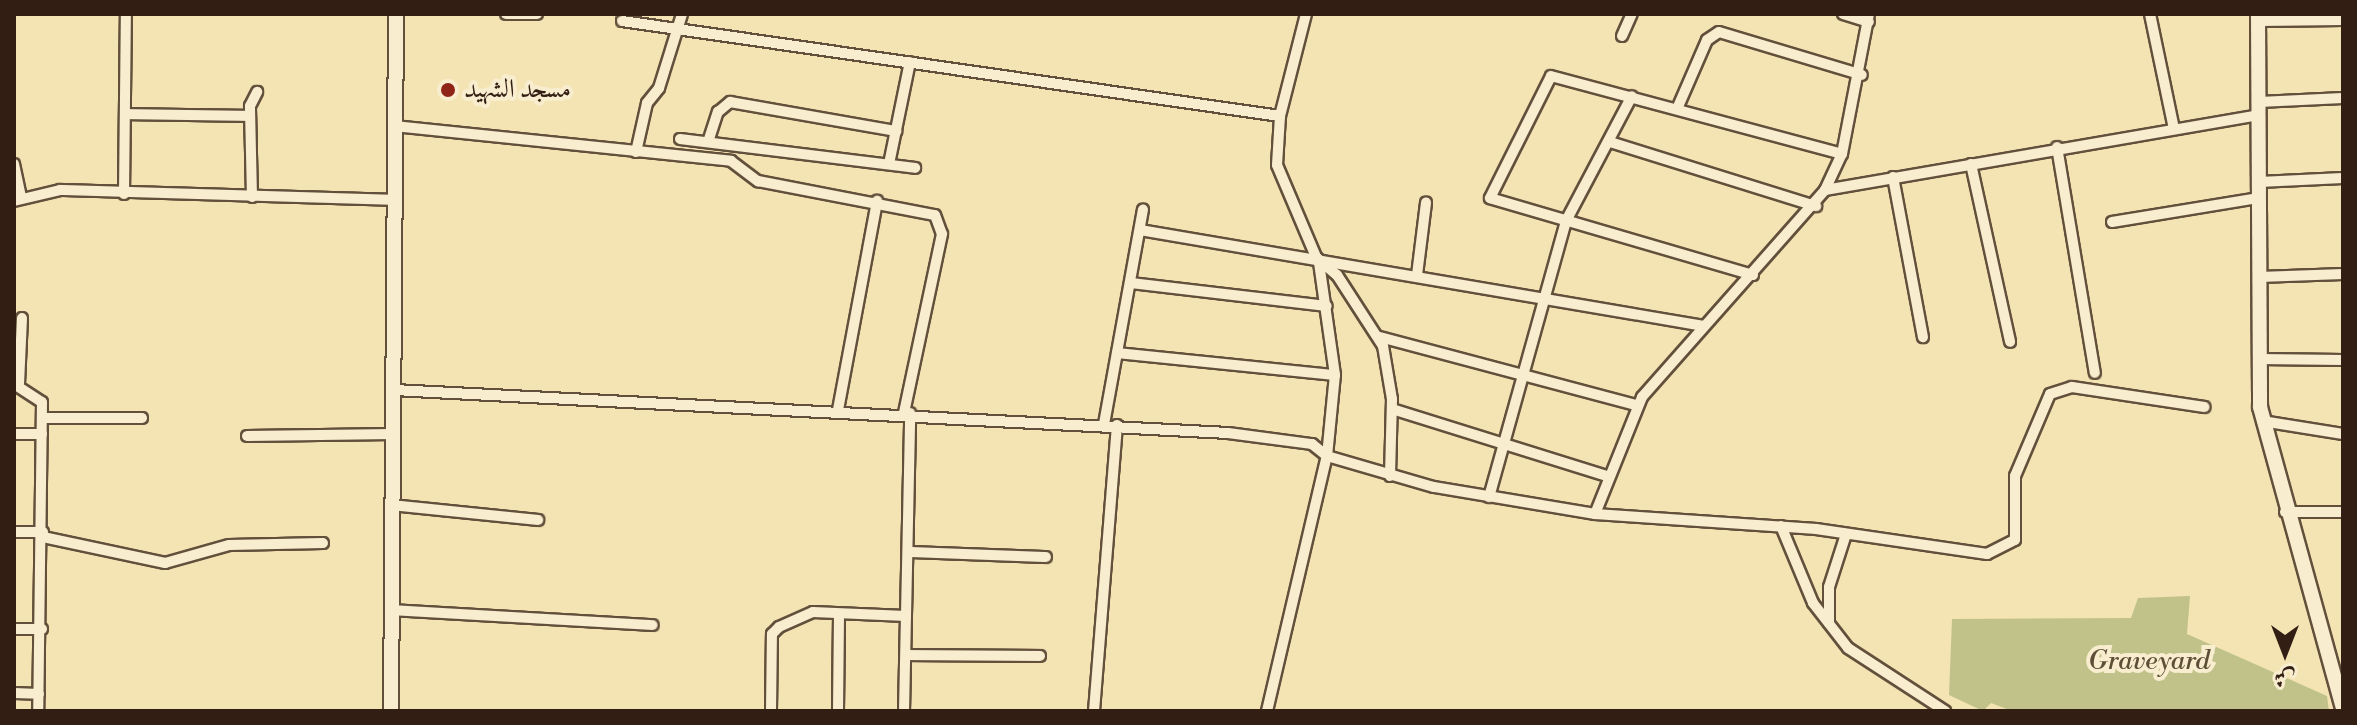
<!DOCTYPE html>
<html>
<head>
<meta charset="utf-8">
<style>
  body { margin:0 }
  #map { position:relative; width:2357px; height:725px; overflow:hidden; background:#f4e4b3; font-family:"Libre Bodoni",Amiri,serif }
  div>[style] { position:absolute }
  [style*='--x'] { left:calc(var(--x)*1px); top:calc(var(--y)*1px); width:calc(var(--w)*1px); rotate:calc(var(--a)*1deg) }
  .green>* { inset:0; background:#c0c289 }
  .roads { filter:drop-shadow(2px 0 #63503c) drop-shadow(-2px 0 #63503c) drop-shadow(0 2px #63503c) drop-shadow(0 -2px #63503c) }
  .street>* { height:10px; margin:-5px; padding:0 5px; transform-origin:5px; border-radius:5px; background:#f8edce }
  .secondary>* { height:14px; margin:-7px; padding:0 7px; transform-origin:7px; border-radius:7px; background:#f8edce }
  .dots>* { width:22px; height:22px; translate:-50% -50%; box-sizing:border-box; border:4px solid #f8edce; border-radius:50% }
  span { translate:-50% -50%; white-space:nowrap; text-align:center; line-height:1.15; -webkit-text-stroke:8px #f8edce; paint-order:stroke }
  .poi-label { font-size:26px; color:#331e14 }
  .left { translate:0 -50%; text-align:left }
  .park-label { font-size:26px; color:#5d4f37; font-style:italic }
  .frame { position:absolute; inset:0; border:16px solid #331e14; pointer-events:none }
  .north { position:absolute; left:2245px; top:613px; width:80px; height:80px; -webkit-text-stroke:6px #f8edce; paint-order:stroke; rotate:180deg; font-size:22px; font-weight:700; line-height:32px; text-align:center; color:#331e14 }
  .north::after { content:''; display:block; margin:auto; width:28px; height:36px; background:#331e14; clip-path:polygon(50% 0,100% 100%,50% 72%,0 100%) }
</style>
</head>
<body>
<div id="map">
  <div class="green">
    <i style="clip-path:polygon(2190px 596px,2187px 634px,2327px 696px,2329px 711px,2012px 711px,1991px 703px,1983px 711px,1949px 695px,1952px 619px,2131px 618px,2138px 598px)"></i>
  </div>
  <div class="roads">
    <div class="street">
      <i style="--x:506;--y:14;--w:31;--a:0"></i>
      <i style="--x:1306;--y:14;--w:105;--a:104.3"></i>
      <i style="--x:1280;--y:116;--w:49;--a:93.5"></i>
      <i style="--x:1277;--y:165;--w:100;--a:67"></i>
      <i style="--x:1316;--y:257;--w:28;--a:41"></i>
      <i style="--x:1337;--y:275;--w:85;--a:57.1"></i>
      <i style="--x:1383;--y:346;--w:54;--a:80.4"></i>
      <i style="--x:1392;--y:399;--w:77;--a:91.5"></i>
      <i style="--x:1843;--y:14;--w:27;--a:17"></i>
      <i style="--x:2150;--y:14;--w:117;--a:78.2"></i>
      <i style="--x:622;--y:21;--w:665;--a:8.22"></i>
      <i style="--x:2259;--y:21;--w:84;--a:-0.7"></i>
      <i style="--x:1622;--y:36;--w:24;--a:-66"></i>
      <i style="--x:2259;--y:102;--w:84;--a:-2.7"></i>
      <i style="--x:1677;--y:109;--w:75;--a:-66.5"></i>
      <i style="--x:1707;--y:40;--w:14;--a:-34"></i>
      <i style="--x:1719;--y:32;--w:149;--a:16.7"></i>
      <i style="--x:125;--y:114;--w:125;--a:0.9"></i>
      <i style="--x:394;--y:126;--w:339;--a:5.9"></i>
      <i style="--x:731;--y:161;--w:34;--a:37"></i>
      <i style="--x:758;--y:181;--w:180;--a:10.9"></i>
      <i style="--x:935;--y:215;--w:20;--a:70"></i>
      <i style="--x:942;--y:234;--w:183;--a:102"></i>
      <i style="--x:680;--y:139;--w:237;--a:7"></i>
      <i style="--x:708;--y:142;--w:32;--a:-72"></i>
      <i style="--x:718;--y:112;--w:16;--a:-40"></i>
      <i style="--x:730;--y:102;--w:169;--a:9.9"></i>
      <i style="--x:1610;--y:142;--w:216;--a:17.3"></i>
      <i style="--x:2057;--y:147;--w:229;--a:80.5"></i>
      <i style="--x:636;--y:152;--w:50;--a:-77.3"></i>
      <i style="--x:647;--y:103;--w:19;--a:-51"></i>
      <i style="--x:659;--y:88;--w:77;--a:-72.7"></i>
      <i style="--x:14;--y:164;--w:34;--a:78"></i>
      <i style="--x:889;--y:164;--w:104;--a:-78.4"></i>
      <i style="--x:1971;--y:164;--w:182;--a:77.6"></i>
      <i style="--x:1893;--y:177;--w:163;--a:79.4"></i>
      <i style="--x:2259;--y:182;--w:84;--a:-2.7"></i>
      <i style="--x:1825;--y:190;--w:440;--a:-9.8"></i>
      <i style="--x:124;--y:194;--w:180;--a:-89.4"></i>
      <i style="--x:252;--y:197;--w:91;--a:-91.3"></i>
      <i style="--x:250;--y:106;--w:16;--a:-63"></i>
      <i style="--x:14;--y:201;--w:47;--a:-13.4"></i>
      <i style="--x:60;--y:190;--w:334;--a:1.7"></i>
      <i style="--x:2112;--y:222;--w:149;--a:-9.3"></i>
      <i style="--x:1140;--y:230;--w:572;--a:9.66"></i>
      <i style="--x:1417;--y:275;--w:73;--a:-82.9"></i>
      <i style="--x:1753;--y:275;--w:274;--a:-163.7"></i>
      <i style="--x:1490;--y:198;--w:136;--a:-63.4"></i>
      <i style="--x:1551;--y:76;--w:301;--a:15"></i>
      <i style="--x:2259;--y:277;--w:84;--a:-2"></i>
      <i style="--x:1131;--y:283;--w:197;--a:6.7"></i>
      <i style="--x:1380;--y:337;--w:265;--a:14.9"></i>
      <i style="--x:1117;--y:353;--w:219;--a:5.8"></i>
      <i style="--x:2259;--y:359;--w:84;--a:0.7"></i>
      <i style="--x:14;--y:384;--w:33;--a:33"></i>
      <i style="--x:42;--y:402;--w:309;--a:90.7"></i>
      <i style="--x:19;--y:384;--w:66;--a:-87.4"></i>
      <i style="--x:394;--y:390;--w:835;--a:2.95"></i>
      <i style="--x:1228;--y:433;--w:85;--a:7.5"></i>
      <i style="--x:1312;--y:444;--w:19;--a:39"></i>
      <i style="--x:1327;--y:456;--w:111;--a:16.2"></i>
      <i style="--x:1434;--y:487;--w:163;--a:9.5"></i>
      <i style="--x:1595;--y:514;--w:126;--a:-68.1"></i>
      <i style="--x:1642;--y:397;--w:276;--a:-48.5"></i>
      <i style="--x:1825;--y:190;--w:40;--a:-65"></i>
      <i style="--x:1842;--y:154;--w:143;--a:-79.1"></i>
      <i style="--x:1392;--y:409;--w:225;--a:17.3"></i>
      <i style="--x:838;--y:410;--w:213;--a:-79.4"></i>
      <i style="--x:42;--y:418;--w:100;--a:0"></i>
      <i style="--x:2262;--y:421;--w:82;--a:9.1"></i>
      <i style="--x:1104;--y:424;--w:218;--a:-79.7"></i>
      <i style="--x:14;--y:434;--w:28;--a:0"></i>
      <i style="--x:247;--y:436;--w:146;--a:-0.8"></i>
      <i style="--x:1489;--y:497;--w:287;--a:-74.4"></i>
      <i style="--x:1566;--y:221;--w:141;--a:-62.2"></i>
      <i style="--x:391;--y:505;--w:148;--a:5.8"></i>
      <i style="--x:2285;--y:512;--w:58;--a:0"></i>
      <i style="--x:1595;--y:514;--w:222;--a:3.9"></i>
      <i style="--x:1816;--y:529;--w:173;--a:8.3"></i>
      <i style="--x:1987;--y:554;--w:31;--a:-27"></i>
      <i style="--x:2015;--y:540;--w:64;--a:-90"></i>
      <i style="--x:2015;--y:476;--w:89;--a:-66.9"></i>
      <i style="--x:2050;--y:394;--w:23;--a:-18"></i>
      <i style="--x:2072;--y:387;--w:134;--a:8.6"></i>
      <i style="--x:1781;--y:526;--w:83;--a:67.4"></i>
      <i style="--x:1813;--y:603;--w:57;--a:52.1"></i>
      <i style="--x:1848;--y:648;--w:116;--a:33"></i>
      <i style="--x:14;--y:532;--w:29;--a:0"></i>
      <i style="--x:43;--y:537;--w:125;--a:12"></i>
      <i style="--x:165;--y:563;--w:66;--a:-15.7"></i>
      <i style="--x:229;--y:545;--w:94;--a:-1.2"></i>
      <i style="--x:909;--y:552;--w:137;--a:2.1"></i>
      <i style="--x:391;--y:610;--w:262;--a:3.3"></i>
      <i style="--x:1829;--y:623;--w:36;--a:-90"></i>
      <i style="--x:1829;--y:587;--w:56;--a:-72.2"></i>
      <i style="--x:14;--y:629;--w:28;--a:0"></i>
      <i style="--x:906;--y:655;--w:134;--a:0.4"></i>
      <i style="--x:14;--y:693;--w:25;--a:2"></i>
      <i style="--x:771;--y:711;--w:77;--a:-89.3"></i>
      <i style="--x:772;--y:634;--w:10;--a:-45"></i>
      <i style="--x:779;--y:627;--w:37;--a:-24"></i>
      <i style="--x:813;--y:612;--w:93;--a:2.5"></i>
      <i style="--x:838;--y:711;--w:96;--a:-89.4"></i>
      <i style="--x:904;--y:711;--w:298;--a:-88.8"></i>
      <i style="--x:1094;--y:711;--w:287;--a:-85.4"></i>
      <i style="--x:1267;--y:711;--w:262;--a:-76.8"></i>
      <i style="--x:1327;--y:456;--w:81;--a:-84.4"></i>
      <i style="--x:1335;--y:375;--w:114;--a:-98.1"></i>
    </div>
    <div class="secondary">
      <i style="--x:2258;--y:14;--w:393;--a:89.7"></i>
      <i style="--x:2260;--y:407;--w:313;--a:74.6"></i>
      <i style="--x:391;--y:711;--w:697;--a:-89.59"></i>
    </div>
  </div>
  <div class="dots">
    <i style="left:448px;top:90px;background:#8f2418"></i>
  </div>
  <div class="poi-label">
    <span class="left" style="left:464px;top:90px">مسجد الشهيد</span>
  </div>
  <div class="park-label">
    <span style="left:2149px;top:662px">Graveyard</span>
  </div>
  <div class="frame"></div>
  <div class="north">ش</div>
</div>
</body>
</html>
